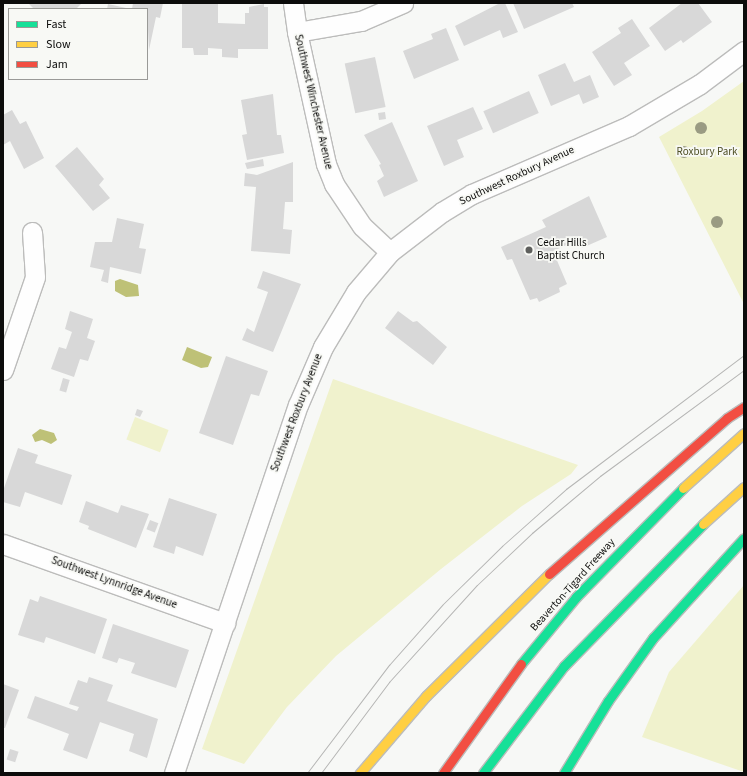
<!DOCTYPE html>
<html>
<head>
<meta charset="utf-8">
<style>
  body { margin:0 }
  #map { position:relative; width:747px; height:776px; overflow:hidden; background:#f7f8f6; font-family:"Source Sans 3",sans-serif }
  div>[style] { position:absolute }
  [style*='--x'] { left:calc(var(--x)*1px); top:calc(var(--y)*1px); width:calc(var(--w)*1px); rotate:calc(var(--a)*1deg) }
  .green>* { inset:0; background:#f0f2cd; transform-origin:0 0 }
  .water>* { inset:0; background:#bec177 }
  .building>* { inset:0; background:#d8d8d8; transform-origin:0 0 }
  .roads { filter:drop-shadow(1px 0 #bcbcbb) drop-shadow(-1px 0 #bcbcbb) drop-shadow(0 1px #bcbcbb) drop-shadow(0 -1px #bcbcbb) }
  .street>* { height:19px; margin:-9.5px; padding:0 9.5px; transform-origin:9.5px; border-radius:9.5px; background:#fefefe }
  .fast>* { height:9px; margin:-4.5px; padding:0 4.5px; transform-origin:4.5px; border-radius:4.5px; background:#16e098 }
  .slow>* { height:9px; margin:-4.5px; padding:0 4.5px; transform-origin:4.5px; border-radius:4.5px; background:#ffcf43 }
  .jam>* { height:9px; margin:-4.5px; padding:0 4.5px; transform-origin:4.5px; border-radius:4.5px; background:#f24e42 }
  .tram>* { height:1px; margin:-0.5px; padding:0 0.5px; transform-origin:0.5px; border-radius:0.5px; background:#b5b5b4 }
  .trees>* { width:12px; height:12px; margin:-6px; border-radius:50%; background:#9a9b83 }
  .dots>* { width:11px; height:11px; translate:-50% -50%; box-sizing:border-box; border:2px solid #f8f9f5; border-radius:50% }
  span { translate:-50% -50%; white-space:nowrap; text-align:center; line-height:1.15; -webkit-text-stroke:3.5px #f8f9f5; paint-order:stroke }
  .street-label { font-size:11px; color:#0c0c0b }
  .park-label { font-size:11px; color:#4e4f25 }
  .poi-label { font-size:11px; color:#0c0c0b }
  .left { translate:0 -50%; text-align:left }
  .frame { position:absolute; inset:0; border:4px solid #0c0c0b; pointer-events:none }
  .legend { position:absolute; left:8px; top:8px; width:140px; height:72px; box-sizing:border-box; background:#f8f9f5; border:1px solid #9a9a97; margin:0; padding:5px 7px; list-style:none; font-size:12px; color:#0c0c0b }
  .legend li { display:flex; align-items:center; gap:8px; height:20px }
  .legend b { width:20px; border:1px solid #9a9a97 }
</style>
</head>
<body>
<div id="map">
  <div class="green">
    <i style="clip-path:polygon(744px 81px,744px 304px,659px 137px,702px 111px)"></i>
    <i style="clip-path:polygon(333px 379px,578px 465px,571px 474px,522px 506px,441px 569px,336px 656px,287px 707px,244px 764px,202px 749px)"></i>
    <i style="left:135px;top:417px;width:36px;height:24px;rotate:21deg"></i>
    <i style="clip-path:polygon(744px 585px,744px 772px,642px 737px,669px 672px)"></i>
  </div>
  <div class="water">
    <i style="clip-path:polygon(120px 279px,138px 285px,139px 296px,126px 297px,115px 291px,115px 281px)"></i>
    <i style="clip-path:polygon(187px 347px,212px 357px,208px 367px,201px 368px,182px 360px)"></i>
    <i style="clip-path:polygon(40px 429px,54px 433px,57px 440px,51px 444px,42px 440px,35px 442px,32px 435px)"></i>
  </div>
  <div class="building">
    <i style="clip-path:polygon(28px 3px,82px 3px,76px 9px,34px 9px)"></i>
    <i style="clip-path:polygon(133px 3px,163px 3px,160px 18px,156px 17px,149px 50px,147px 9px,132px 9px)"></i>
    <i style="clip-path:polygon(218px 3px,218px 23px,245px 24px,245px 13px,249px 13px,249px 7px,264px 4px,264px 7px,268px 7px,268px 49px,238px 49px,238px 58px,222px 57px,222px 49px,208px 48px,208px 55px,194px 55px,193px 48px,182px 48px,182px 4px)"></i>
    <i style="clip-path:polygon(500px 3px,505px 3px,518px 32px,503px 38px,500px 30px,464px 46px,455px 26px)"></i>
    <i style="clip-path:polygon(513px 3px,572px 3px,574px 7px,524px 29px)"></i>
    <i style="clip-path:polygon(682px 3px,698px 3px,712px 22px,683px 43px,681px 40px,665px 51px,649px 28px)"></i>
    <i style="clip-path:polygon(108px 4px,126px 8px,126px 9px,107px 9px)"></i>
    <i style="clip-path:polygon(632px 19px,650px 46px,624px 63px,632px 75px,614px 86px,592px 52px,621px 33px,618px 28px)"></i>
    <i style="clip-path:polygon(446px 28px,459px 60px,414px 79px,403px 51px,433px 39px,431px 34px)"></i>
    <i style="left:375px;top:57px;width:51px;height:31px;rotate:78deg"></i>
    <i style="clip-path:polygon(565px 63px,574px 82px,590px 75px,599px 97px,583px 104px,579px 94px,551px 106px,538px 75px)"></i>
    <i style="left:529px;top:91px;width:24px;height:50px;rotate:66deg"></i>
    <i style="clip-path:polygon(273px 94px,277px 135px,281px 135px,284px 153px,247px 160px,242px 135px,247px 134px,241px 100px)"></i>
    <i style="clip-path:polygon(473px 107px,483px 129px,457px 140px,464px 157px,444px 166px,427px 126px)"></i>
    <i style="clip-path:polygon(12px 110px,20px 124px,26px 121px,44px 158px,24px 169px,10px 141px,3px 145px,3px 115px)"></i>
    <i style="left:385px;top:112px;width:7px;height:7px;rotate:82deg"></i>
    <i style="clip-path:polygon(392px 122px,418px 181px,384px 197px,377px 181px,384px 176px,379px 165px,381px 164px,364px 135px)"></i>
    <i style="clip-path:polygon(77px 147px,104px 179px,99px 185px,110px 198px,93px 211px,55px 166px)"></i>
    <i style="clip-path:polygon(263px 159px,264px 166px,247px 169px,245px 163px)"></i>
    <i style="clip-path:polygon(293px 162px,293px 202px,285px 202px,283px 229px,292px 230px,290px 254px,251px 251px,256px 187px,244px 186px,245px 173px,257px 175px)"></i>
    <i style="clip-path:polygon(589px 196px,607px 237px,582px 248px,578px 240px,553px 251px,567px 284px,559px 288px,560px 292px,539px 302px,537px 298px,530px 300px,512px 259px,507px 260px,501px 247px,546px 227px,542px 220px)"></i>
    <i style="clip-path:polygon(117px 218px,144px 224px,139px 248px,146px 249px,141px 274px,110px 267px,108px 283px,101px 281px,104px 270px,90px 267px,95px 242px,112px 242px)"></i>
    <i style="clip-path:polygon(263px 271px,301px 284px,273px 352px,242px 340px,247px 328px,254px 332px,268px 292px,257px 288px)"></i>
    <i style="clip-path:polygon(70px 311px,93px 319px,87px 338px,95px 341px,88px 361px,80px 359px,74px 377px,51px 369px,59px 347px,66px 349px,72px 332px,65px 329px)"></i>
    <i style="clip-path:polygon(398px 311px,413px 322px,417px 321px,447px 347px,433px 365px,385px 328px)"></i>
    <i style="clip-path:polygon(226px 356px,268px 371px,259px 396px,251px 394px,233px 445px,199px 433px)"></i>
    <i style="left:63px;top:378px;width:7px;height:13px;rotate:16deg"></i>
    <i style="clip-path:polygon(137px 409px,143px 411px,140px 417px,135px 415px)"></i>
    <i style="clip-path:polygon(18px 448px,38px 455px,35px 463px,72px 475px,62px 505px,25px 492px,20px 507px,3px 502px,3px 491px)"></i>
    <i style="clip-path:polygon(169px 498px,217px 514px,203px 556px,176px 546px,174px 554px,153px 547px)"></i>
    <i style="clip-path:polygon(86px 501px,118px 513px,121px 505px,149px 514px,136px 548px,88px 529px,89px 526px,79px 522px)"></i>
    <i style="left:150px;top:520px;width:9px;height:10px;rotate:21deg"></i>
    <i style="clip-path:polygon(40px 596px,107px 619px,95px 654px,46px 637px,44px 643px,18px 635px,30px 599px,38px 602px)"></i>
    <i style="clip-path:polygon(113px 624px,189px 650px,176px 688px,131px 673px,135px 663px,119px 658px,117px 663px,102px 658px)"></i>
    <i style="clip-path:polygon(89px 677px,113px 685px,107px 701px,158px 719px,147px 758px,129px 751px,134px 734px,100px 722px,87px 759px,63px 750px,69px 734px,27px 718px,35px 696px,77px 711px,79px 707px,69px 704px,78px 680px,87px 683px)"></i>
    <i style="clip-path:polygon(3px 684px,19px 690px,5px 728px,3px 728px)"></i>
    <i style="left:10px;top:749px;width:9px;height:11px;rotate:18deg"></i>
  </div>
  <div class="roads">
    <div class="street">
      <i style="--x:293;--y:3;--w:29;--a:82"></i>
      <i style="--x:297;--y:32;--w:135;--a:77.6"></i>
      <i style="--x:326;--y:164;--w:22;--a:68"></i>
      <i style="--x:334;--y:184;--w:50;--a:56.3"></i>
      <i style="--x:362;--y:226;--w:38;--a:43"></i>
      <i style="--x:297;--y:32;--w:65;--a:-9.8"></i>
      <i style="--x:361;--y:21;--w:46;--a:-23.2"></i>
      <i style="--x:3;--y:370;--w:98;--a:-71"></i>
      <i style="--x:35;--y:277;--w:45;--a:-93.8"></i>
      <i style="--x:3;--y:544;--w:236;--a:19.6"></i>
      <i style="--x:174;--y:773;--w:388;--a:-71.4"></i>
      <i style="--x:298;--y:405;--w:63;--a:-66.7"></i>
      <i style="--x:323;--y:347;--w:64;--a:-59"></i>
      <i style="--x:356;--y:292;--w:52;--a:-49.6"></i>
      <i style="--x:390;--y:252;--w:66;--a:-37.6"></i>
      <i style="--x:442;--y:212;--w:35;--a:-31"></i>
      <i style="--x:472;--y:194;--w:171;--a:-23.4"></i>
      <i style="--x:629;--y:126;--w:82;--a:-30.6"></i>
      <i style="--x:700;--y:84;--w:55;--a:-36.9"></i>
    </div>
    <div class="fast">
      <i style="--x:521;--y:664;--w:87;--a:-50.6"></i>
      <i style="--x:576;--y:597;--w:153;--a:-45.5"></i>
      <i style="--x:483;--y:773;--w:134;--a:-52.9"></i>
      <i style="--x:564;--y:666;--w:199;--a:-45.6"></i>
      <i style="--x:564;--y:773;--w:84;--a:-58.6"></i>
      <i style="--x:608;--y:701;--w:77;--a:-54.5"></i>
      <i style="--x:653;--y:638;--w:135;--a:-47.7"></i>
    </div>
    <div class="slow">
      <i style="--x:683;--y:488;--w:82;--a:-42"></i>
      <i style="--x:703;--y:524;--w:55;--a:-42.1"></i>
      <i style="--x:360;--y:773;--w:101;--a:-49.4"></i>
      <i style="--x:426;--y:696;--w:173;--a:-44.8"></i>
    </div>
    <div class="jam">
      <i style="--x:549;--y:574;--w:237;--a:-41.2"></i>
      <i style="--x:727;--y:418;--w:20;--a:-33"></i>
      <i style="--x:443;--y:773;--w:134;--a:-54.4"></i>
    </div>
  </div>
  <div class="tram">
    <i style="--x:307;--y:773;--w:136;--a:-52.8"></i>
    <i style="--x:389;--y:665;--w:81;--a:-48.5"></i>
    <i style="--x:443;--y:604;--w:83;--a:-44.5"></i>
    <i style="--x:502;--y:546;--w:86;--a:-41.7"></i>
    <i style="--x:566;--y:489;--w:223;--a:-37"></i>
    <i style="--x:321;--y:773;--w:114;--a:-53.2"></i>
    <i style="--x:389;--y:682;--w:131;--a:-47.8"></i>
    <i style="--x:477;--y:585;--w:76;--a:-43.4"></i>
    <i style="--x:532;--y:533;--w:89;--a:-40"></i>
    <i style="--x:600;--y:476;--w:179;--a:-36.4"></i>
  </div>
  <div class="trees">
    <i style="left:701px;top:128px"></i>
    <i style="left:684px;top:152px"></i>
    <i style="left:717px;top:222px"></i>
  </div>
  <div class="dots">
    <i style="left:529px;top:250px;background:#5e5f5d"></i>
  </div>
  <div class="street-label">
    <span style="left:313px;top:102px;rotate:77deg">Southwest Winchester Avenue</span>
    <span style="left:517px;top:176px;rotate:-25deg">Southwest Roxbury Avenue</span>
    <span style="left:297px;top:413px;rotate:-69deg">Southwest Roxbury Avenue</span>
    <span style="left:114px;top:583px;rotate:20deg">Southwest Lynnridge Avenue</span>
    <span style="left:573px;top:585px;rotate:-48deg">Beaverton-Tigard Freeway</span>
  </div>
  <div class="park-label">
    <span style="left:707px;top:152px">Roxbury Park</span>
  </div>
  <div class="poi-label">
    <span class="left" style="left:537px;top:250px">Cedar Hills<br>Baptist Church</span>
  </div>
  <div class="frame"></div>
  <ul class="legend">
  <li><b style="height:5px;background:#16e098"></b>Fast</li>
  <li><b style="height:5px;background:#ffcf43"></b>Slow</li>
  <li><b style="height:5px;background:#f24e42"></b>Jam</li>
  </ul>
</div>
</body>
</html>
